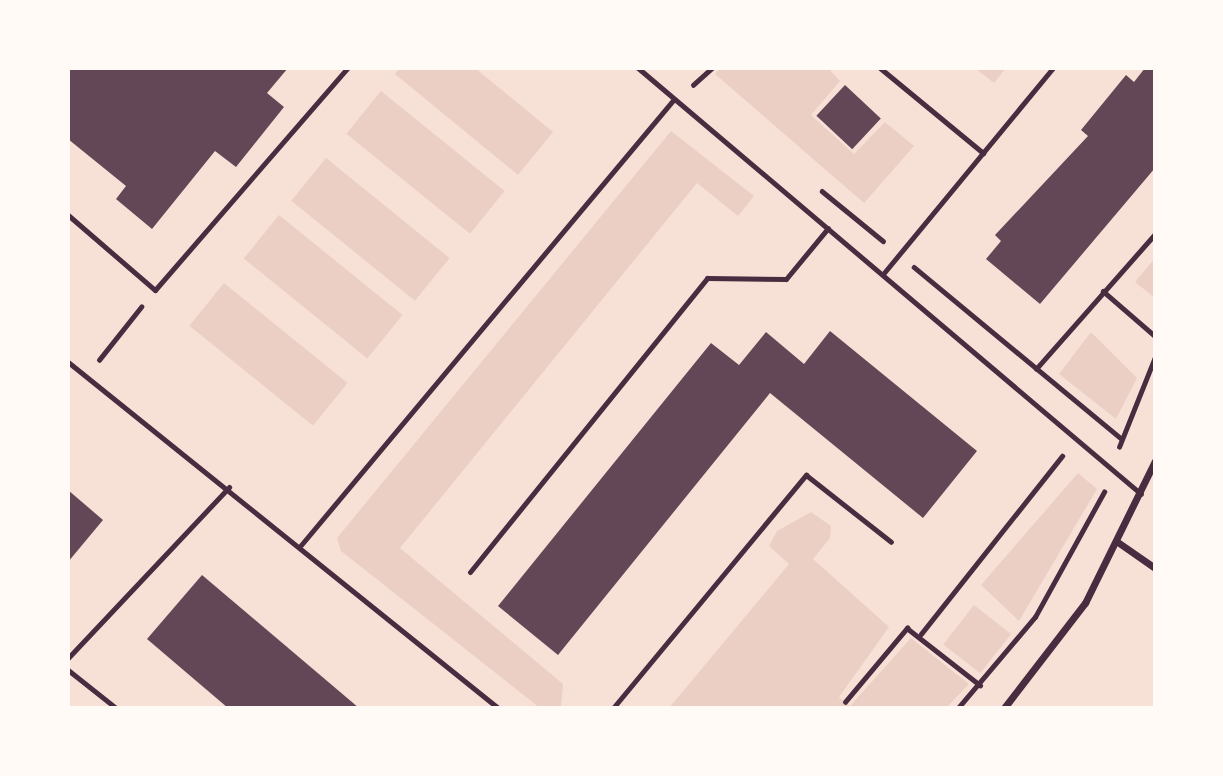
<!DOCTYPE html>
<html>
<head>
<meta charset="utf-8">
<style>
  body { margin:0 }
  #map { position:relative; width:1223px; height:776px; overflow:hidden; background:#f7e1d7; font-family:Manrope,sans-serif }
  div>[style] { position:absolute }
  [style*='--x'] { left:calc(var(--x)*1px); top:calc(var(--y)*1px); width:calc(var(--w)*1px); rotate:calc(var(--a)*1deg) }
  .green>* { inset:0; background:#ebcfc5; transform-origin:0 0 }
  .building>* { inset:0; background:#644757; transform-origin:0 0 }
  .path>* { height:4.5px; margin:-2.25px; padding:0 2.25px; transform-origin:2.25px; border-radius:2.25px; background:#4a2c40 }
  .service>* { height:5px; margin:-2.5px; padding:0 2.5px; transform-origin:2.5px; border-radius:2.5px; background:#4a2c40 }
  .minor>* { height:7px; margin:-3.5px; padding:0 3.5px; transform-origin:3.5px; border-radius:3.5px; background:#4a2c40 }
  span { translate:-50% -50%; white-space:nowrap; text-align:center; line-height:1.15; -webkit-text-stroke:6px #fffaf5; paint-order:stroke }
  .frame { position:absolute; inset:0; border:70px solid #fffaf5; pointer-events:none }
</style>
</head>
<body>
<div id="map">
  <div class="green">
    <i style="clip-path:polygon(400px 68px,475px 68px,553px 132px,518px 175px,395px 74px)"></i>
    <i style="clip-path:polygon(720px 68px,828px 68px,840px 81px,811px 115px,854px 154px,885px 122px,914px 146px,864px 203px,715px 74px)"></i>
    <i style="clip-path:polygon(975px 68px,1006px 68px,994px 83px)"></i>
    <i style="left:381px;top:91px;width:159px;height:55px;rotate:39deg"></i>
    <i style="clip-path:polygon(671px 131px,754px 196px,738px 216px,697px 183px,400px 548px,563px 684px,561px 708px,540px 708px,341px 551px,337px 538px)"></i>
    <i style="left:326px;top:158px;width:159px;height:55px;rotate:39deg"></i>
    <i style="left:279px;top:215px;width:159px;height:56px;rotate:39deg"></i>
    <i style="clip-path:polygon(1155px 258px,1155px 298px,1135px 282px)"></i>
    <i style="left:224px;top:283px;width:159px;height:55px;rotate:39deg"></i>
    <i style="clip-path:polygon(1091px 332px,1137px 378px,1116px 419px,1059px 374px)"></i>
    <i style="clip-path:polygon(1078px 473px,1097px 489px,1019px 621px,981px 585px)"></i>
    <i style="clip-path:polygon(811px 512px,831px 526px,830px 538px,813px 559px,889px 627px,839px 697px,850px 706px,911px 638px,969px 684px,946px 708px,669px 708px,789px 564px,769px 546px,777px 531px)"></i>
    <i style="left:974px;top:605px;width:47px;height:50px;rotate:38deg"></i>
  </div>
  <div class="building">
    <i style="clip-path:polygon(68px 68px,288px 68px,267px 93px,284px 107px,236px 167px,215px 151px,152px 229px,116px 199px,126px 186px,68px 139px)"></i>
    <i style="clip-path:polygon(1145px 68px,1155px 68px,1155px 168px,1040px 304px,986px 259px,1001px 241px,995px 235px,1088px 136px,1081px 130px,1126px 75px,1134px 82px)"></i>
    <i style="left:845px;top:85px;width:49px;height:42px;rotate:43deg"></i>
    <i style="clip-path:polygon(830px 331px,977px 451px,923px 518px,770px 393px,558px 655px,498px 606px,711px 343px,739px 365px,766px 332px,804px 364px)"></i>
    <i style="clip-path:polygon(68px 490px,103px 520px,68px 562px)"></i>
    <i style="clip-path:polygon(202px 575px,359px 708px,228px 708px,147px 639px)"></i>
  </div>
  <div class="path">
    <i style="--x:693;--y:85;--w:25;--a:-42"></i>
    <i style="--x:822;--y:191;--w:79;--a:39.3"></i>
    <i style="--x:914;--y:267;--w:268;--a:39.6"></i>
    <i style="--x:1103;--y:291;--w:69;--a:40.9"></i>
    <i style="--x:99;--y:360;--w:68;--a:-51.6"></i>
    <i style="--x:1036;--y:369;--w:180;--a:-48.6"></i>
    <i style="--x:1119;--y:447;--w:97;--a:-68.2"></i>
    <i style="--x:921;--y:634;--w:227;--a:-51.6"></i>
    <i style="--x:845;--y:702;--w:97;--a:-50"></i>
    <i style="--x:907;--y:628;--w:93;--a:38"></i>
    <i style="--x:958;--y:708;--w:119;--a:-49.8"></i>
    <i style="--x:1035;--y:617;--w:143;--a:-61.1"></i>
  </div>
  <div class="service">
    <i style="--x:638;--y:68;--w:659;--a:40.26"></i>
    <i style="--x:880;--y:68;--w:134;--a:39.5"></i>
    <i style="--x:68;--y:215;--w:115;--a:40.8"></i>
    <i style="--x:155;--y:290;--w:294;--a:-49.1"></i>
    <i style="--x:883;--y:274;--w:267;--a:-50.5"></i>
    <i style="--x:68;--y:362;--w:552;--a:38.82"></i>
    <i style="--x:301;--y:545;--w:581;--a:-50.09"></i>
    <i style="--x:470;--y:572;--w:378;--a:-51.1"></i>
    <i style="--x:707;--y:278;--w:79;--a:0.7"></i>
    <i style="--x:786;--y:279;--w:66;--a:-50.5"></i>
    <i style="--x:68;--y:658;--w:235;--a:-46.7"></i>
    <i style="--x:68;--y:670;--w:61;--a:38.4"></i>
    <i style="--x:613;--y:708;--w:303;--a:-50.4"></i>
    <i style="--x:806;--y:475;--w:108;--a:38.2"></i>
  </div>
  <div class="minor">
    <i style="--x:1119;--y:543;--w:44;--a:34.8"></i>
    <i style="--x:1004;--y:708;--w:133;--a:-52.4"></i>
    <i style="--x:1085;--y:603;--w:158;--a:-63.8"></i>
  </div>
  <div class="frame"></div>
</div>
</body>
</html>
